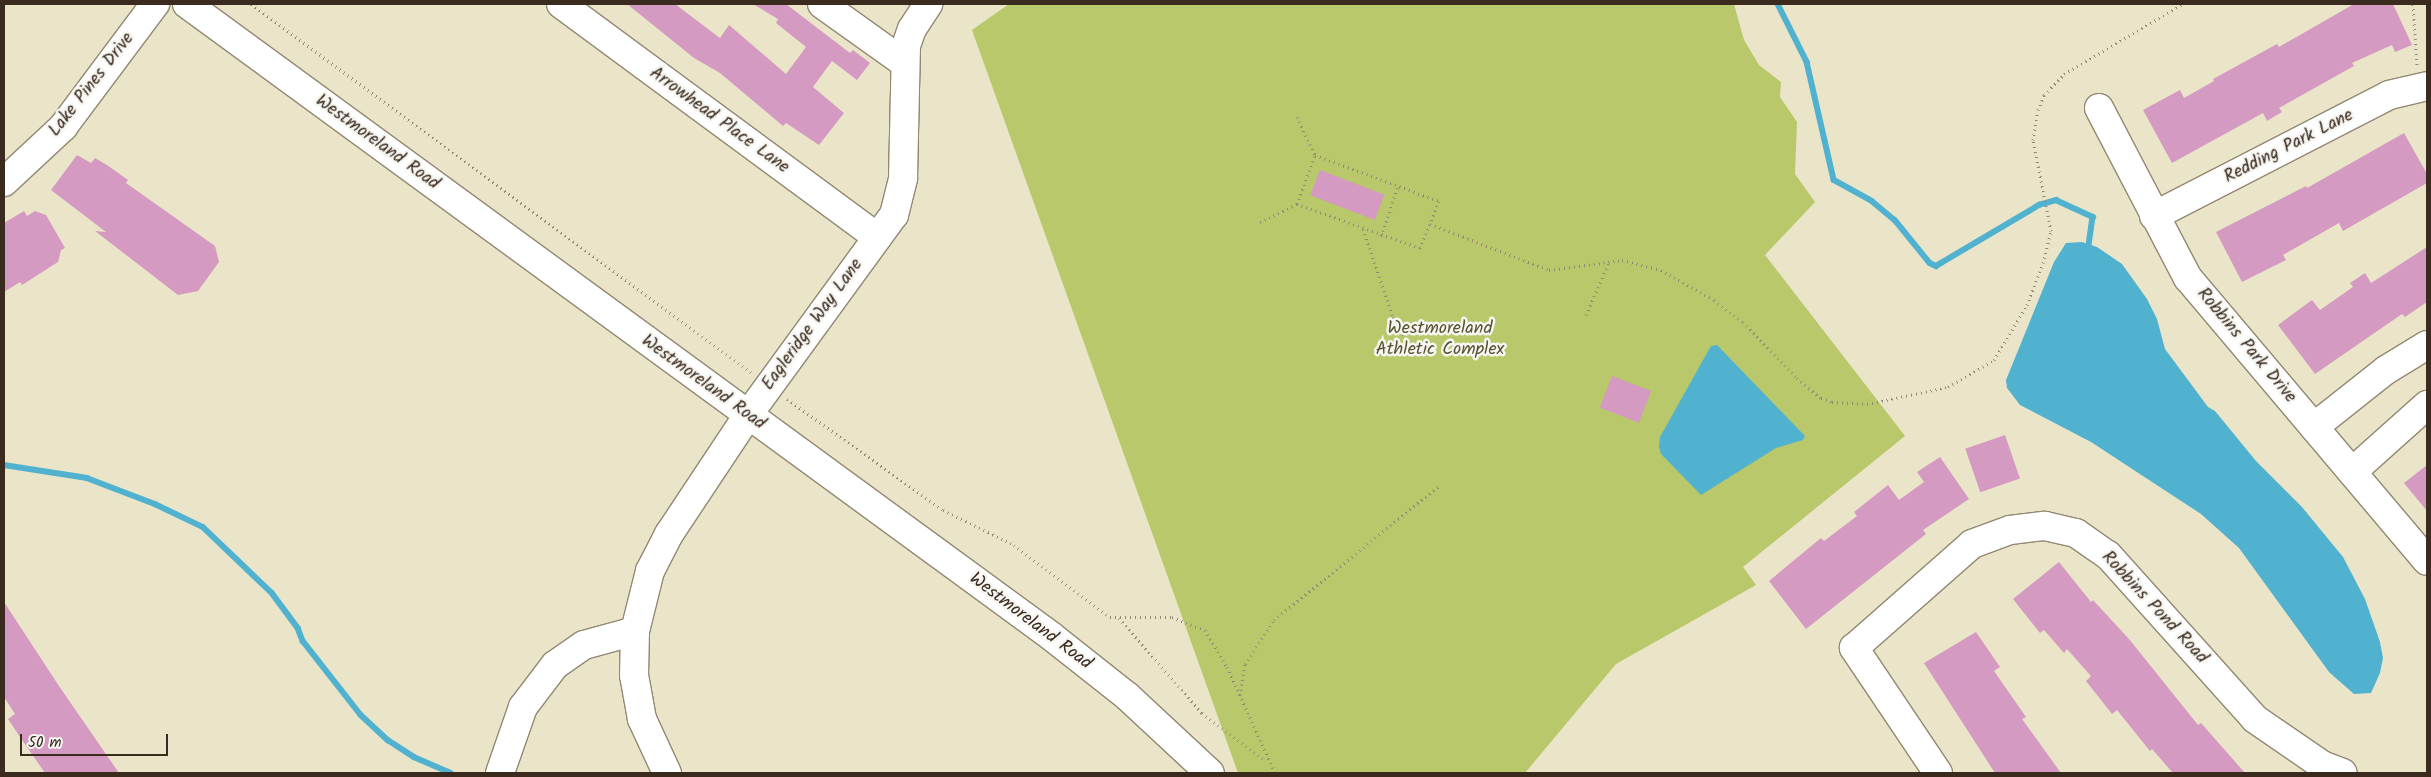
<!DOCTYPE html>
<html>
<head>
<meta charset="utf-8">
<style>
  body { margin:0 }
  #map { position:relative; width:2431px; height:777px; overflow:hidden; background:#eae5c8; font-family:Kalam,sans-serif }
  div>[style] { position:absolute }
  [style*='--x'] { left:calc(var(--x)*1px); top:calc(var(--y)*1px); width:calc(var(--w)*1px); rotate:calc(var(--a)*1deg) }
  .green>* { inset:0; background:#b9c86a }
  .water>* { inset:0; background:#51b2d0 }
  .stream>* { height:5.5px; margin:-2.75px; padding:0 2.75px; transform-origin:2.75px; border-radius:2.75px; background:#51b2d0 }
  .building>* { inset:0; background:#d49ac2; transform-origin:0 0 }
  .path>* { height:3px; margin-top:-1.5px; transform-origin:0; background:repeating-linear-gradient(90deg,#928873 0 1px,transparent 0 5px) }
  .roads { filter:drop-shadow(1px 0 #928873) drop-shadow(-1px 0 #928873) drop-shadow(0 1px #928873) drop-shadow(0 -1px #928873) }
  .minor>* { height:28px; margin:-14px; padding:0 14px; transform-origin:14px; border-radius:14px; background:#fff }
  span { translate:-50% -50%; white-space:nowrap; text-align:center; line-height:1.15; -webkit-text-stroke:5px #f6f6f2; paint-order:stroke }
  .street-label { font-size:18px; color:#3b2a1e }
  .park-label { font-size:18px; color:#5a5231 }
  .frame { position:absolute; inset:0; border:5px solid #3b2a1e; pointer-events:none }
  .scale { position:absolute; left:20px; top:734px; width:148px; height:22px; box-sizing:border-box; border:2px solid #3b2a1e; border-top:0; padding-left:6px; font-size:15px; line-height:18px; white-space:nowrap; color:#3b2a1e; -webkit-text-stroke:4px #f6f6f2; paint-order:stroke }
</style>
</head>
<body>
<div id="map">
  <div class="green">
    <i style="clip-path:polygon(1009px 4px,1734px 4px,1744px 40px,1759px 65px,1781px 82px,1780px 97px,1797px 122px,1795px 174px,1815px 202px,1765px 255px,1905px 436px,1743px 567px,1756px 585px,1616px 664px,1525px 773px,1238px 773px,972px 30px)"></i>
  </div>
  <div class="water">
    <i style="clip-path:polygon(2082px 242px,2097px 247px,2122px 264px,2147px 299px,2157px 319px,2165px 349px,2208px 407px,2215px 411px,2256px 461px,2302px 507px,2343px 557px,2365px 599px,2380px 642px,2383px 658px,2380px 673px,2371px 693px,2354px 694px,2329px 672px,2239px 548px,2201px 514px,2091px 442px,2020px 405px,2007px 388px,2006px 380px,2054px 262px,2066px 243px)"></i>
    <i style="clip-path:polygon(1717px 345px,1805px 436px,1803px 440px,1776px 448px,1701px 495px,1661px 454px,1659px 446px,1660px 437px,1711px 346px)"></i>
  </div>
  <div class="stream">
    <i style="--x:1778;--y:4;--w:65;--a:63.4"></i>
    <i style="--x:1807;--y:62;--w:121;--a:77.1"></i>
    <i style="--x:1834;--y:180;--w:43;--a:28.9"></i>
    <i style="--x:1872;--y:201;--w:30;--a:40"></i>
    <i style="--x:1895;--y:220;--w:55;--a:50.9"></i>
    <i style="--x:1930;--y:263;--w:7;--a:27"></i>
    <i style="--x:1936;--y:266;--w:6;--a:-31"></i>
    <i style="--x:1941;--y:263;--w:114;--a:-30.6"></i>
    <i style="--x:2039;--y:205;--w:18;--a:-16"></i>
    <i style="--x:2056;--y:200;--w:41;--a:24.7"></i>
    <i style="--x:2093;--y:217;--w:36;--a:98"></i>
    <i style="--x:4;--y:465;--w:84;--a:8.9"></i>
    <i style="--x:87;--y:478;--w:73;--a:20.9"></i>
    <i style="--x:155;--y:504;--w:53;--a:25.6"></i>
    <i style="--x:203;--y:527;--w:95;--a:43.7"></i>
    <i style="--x:272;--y:593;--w:44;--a:53.4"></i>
    <i style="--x:298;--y:628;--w:14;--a:69"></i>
    <i style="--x:303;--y:641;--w:94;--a:51.9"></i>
    <i style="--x:361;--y:715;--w:37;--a:43"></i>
    <i style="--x:388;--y:740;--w:31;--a:33"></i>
    <i style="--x:414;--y:757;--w:40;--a:23.4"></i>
  </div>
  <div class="building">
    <i style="clip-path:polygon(627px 4px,675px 4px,720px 38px,729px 25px,786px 74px,806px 47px,776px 23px,778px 19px,753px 4px,786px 4px,850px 53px,853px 50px,870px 63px,857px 80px,832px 61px,813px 87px,844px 113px,819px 145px,786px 123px,783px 126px,720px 73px,694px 58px)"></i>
    <i style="clip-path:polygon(2354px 4px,2393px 4px,2412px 45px,2395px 52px,2392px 45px,2352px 63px,2354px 66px,2279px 108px,2282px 112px,2267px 121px,2263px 113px,2172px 163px,2143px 110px,2180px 90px,2184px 98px,2214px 81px,2213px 79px,2277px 44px,2279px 47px)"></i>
    <i style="clip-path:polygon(2404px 133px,2427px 174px,2427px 183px,2343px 231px,2339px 223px,2283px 255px,2286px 260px,2242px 282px,2216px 232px,2306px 186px,2307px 188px)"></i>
    <i style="clip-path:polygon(77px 155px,91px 163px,95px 158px,107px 165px,128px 180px,126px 183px,215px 246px,219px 262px,198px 291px,178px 295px,95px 231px,106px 232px,51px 190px)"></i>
    <i style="left:1320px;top:170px;width:69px;height:27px;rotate:21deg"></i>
    <i style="clip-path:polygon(24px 211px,27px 216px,35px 211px,46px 215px,65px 248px,61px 250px,58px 262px,22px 285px,20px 282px,4px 292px,4px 223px)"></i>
    <i style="clip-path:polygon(2427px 247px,2427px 302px,2405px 317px,2402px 314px,2315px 374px,2278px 325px,2312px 300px,2320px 310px,2353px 287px,2350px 283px,2365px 273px,2371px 283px)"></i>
    <i style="left:1612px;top:376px;width:42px;height:34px;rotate:21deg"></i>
    <i style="left:2005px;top:435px;width:46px;height:42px;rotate:71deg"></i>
    <i style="clip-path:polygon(1940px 457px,1969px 499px,1923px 530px,1926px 534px,1806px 629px,1769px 581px,1821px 538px,1824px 541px,1857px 516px,1854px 512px,1888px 485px,1899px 500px,1924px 482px,1917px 472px)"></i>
    <i style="clip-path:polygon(2427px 465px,2427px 511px,2404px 483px)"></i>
    <i style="clip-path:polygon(2059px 562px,2091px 602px,2093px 600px,2129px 639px,2198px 725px,2201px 723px,2245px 773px,2173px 773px,2152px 749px,2150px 751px,2117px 710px,2112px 714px,2086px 681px,2091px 676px,2067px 649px,2064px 653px,2044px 630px,2040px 633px,2013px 599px)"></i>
    <i style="clip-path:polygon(4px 602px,59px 686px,119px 773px,45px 773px,20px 737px,8px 719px,15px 714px,4px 697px)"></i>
    <i style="clip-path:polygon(1976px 632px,2000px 667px,1994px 671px,2026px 717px,2022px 719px,2061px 773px,1995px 773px,1924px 663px)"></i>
  </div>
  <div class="path">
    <i style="--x:251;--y:4;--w:622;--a:36.37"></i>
    <i style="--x:2413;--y:4;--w:62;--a:86.3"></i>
    <i style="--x:1297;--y:117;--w:42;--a:64.7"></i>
    <i style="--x:1315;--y:155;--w:132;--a:20.4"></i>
    <i style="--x:1439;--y:201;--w:51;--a:112"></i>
    <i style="--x:1420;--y:248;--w:131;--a:-160.3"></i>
    <i style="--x:1297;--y:204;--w:52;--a:-69.8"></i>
    <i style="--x:1260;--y:222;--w:41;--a:-25.9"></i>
    <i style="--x:1430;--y:224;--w:128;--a:21.1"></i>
    <i style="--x:1549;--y:270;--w:74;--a:-7.8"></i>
    <i style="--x:1622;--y:260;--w:40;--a:14.4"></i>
    <i style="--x:1661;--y:270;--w:61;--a:29.5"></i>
    <i style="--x:1714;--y:300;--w:36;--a:37"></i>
    <i style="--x:1743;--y:322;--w:78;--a:46"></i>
    <i style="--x:1797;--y:378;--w:31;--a:40"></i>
    <i style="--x:1821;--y:398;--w:12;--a:20"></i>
    <i style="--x:1832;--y:402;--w:35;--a:3"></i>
    <i style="--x:1867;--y:404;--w:83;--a:-11.9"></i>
    <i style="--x:1948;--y:387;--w:53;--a:-30.4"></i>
    <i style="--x:1994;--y:360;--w:64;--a:-59"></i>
    <i style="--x:2027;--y:305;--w:45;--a:-69.1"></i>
    <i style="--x:2043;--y:263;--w:33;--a:-76"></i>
    <i style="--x:2051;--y:231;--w:93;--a:-101.2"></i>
    <i style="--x:2033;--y:140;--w:30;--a:-81"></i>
    <i style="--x:2038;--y:110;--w:16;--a:-68"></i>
    <i style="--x:2044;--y:95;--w:29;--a:-46"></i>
    <i style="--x:2064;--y:74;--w:138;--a:-30.5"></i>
    <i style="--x:1363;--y:229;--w:93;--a:71.2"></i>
    <i style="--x:1393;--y:317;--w:23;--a:61"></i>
    <i style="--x:1381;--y:236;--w:52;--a:-70.9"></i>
    <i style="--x:1586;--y:315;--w:58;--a:-66.5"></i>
    <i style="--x:787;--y:399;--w:191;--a:35.4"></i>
    <i style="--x:943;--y:510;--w:79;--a:26.2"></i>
    <i style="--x:1014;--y:545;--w:120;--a:36.9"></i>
    <i style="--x:1110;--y:617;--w:62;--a:0"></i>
    <i style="--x:1172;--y:617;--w:35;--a:22"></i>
    <i style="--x:1205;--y:630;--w:43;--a:59.3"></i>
    <i style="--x:1227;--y:667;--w:116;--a:65.6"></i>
    <i style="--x:1119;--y:618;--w:126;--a:48.9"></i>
    <i style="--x:1202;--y:713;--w:80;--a:36.9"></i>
    <i style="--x:1240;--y:695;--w:31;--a:-81"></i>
    <i style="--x:1245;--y:664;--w:53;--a:-56.6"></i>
    <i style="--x:1274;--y:620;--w:214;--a:-39.1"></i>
  </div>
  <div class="roads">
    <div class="minor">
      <i style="--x:187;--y:4;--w:1070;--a:36.18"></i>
      <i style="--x:1051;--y:636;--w:97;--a:38.3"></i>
      <i style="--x:1127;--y:696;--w:113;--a:42.9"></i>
      <i style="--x:561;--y:4;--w:393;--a:36.4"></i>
      <i style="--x:822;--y:4;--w:100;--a:35.6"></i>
      <i style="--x:2099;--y:108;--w:192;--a:62.4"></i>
      <i style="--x:2188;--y:278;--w:370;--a:49.8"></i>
      <i style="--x:4;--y:182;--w:81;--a:-43"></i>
      <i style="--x:63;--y:127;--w:154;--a:-53.2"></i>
      <i style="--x:2154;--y:216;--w:264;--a:-27.2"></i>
      <i style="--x:2389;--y:95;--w:39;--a:-13"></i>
      <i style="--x:2314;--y:427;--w:92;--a:-38.4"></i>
      <i style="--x:2386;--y:370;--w:48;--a:-31.4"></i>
      <i style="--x:2352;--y:472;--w:101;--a:-41.8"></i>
      <i style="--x:500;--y:773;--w:70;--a:-70.8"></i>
      <i style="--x:523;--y:707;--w:53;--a:-52.7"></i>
      <i style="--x:555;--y:665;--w:35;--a:-35"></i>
      <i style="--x:584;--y:645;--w:53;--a:-15.4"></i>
      <i style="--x:667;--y:773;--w:60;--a:-114.8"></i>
      <i style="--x:642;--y:719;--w:45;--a:-100.3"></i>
      <i style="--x:634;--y:675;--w:44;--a:-88.7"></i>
      <i style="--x:635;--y:631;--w:62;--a:-76"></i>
      <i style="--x:650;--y:571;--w:42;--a:-62.8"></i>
      <i style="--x:669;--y:534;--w:143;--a:-56.4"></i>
      <i style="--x:748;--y:415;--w:248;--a:-53.9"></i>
      <i style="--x:894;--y:215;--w:38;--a:-76"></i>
      <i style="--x:903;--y:178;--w:132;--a:-88.7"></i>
      <i style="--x:906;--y:46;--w:18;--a:-71"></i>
      <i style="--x:912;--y:29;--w:30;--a:-57"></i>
      <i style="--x:1938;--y:773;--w:151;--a:-123.9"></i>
      <i style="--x:1854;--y:648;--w:157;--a:-41.4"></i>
      <i style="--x:1972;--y:544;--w:40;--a:-20.2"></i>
      <i style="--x:2010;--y:530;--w:35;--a:-7"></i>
      <i style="--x:2045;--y:526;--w:32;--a:13"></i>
      <i style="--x:2076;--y:533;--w:39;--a:35"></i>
      <i style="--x:2108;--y:555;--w:220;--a:48.1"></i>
      <i style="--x:2255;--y:719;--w:81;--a:34.5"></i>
      <i style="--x:2322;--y:765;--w:22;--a:21"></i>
    </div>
  </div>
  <div class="street-label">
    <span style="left:92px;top:85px;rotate:-52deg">Lake Pines Drive</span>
    <span style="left:719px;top:121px;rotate:36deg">Arrowhead Place Lane</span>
    <span style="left:377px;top:143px;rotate:36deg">Westmoreland Road</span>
    <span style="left:2289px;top:147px;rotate:-27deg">Redding Park Lane</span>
    <span style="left:813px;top:325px;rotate:-54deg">Eagleridge Way Lane</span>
    <span style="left:2246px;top:346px;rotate:50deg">Robbins Park Drive</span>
    <span style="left:703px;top:383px;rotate:36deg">Westmoreland Road</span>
    <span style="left:2154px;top:608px;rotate:47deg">Robbins Pond Road</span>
    <span style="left:1030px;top:622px;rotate:37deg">Westmoreland Road</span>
  </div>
  <div class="park-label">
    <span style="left:1440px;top:340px">Westmoreland<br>Athletic Complex</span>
  </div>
  <div class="frame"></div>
  <div class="scale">50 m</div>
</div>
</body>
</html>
